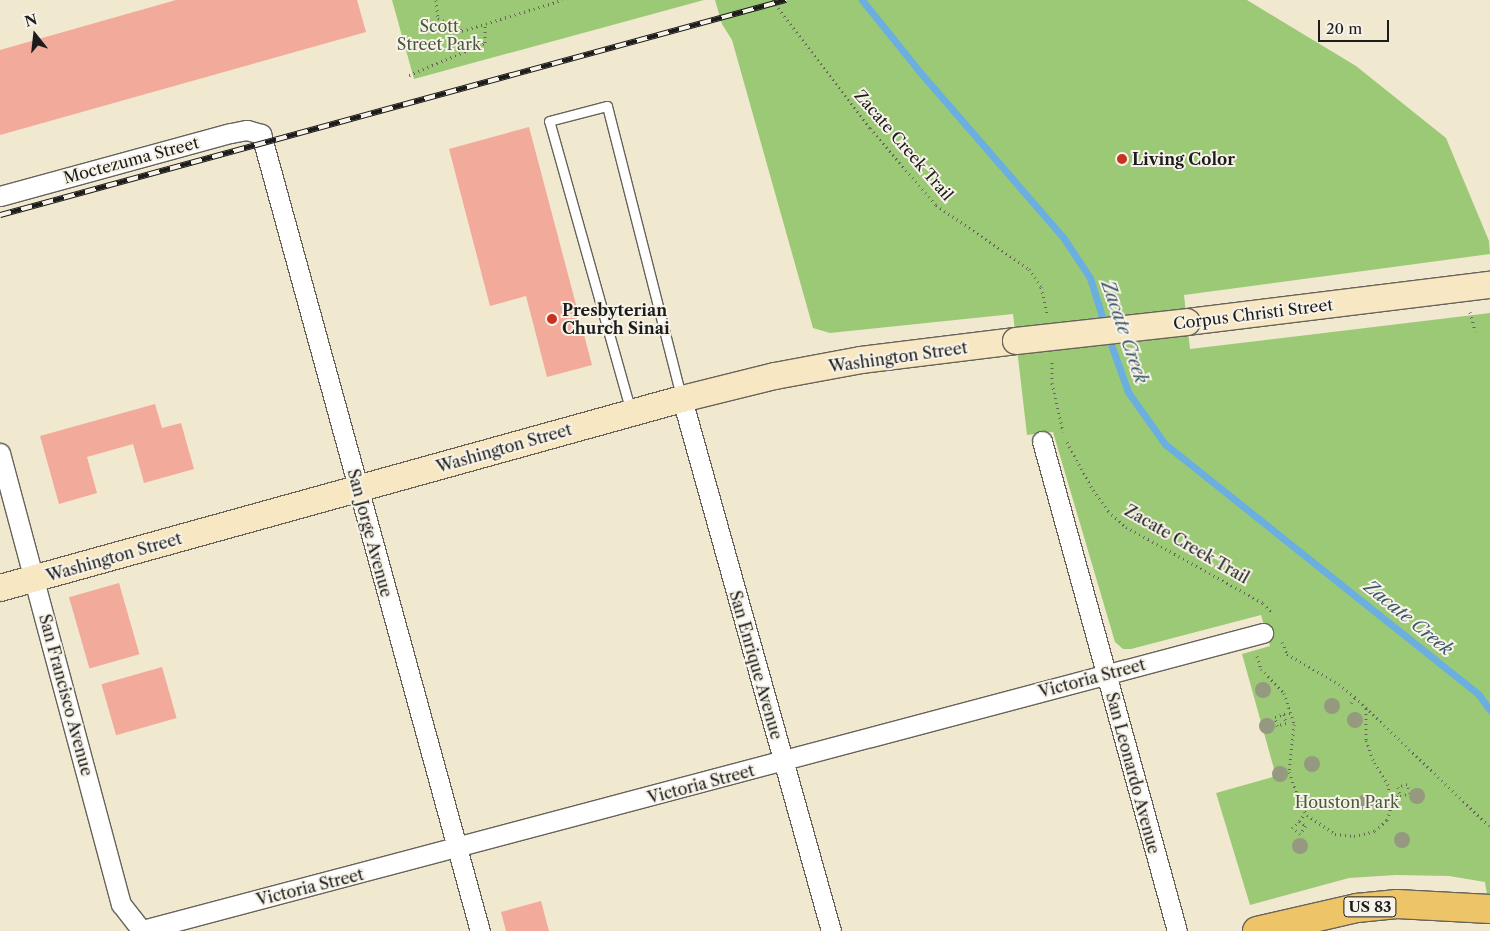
<!DOCTYPE html>
<html>
<head>
<meta charset="utf-8">
<style>
  body { margin:0 }
  #map { position:relative; width:1490px; height:931px; overflow:hidden; background:#f1e8d0; font-family:"Libre Caslon Text",serif }
  div>[style] { position:absolute }
  [style*='--x'] { left:calc(var(--x)*1px); top:calc(var(--y)*1px); width:calc(var(--w)*1px); rotate:calc(var(--a)*1deg) }
  .green>* { inset:0; background:#9cc976 }
  .stream>* { height:7px; margin:-3.5px; padding:0 3.5px; transform-origin:3.5px; border-radius:3.5px; background:#6aafe0 }
  .building>* { inset:0; background:#f2aa9a; transform-origin:0 0 }
  .path>* { height:3px; margin-top:-1.5px; transform-origin:0; background:repeating-linear-gradient(90deg,#67635b 0 1px,transparent 0 5px) }
  .roads { filter:drop-shadow(1px 0 #67635b) drop-shadow(-1px 0 #67635b) drop-shadow(0 1px #67635b) drop-shadow(0 -1px #67635b) }
  .service>* { height:9px; margin:-4.5px; padding:0 4.5px; transform-origin:4.5px; border-radius:4.5px; background:#fff }
  .minor>* { height:19px; margin:-9.5px; padding:0 9.5px; transform-origin:9.5px; border-radius:9.5px; background:#fff }
  .secondary>* { height:26px; margin:-13px; padding:0 13px; transform-origin:13px; border-radius:13px; background:#f8e7c3 }
  .primary>* { height:28px; margin:-14px; padding:0 14px; transform-origin:14px; border-radius:14px; background:#eec469 }
  .rail>* { height:5.5px; margin-top:-2.75px; transform-origin:0; background:repeating-linear-gradient(90deg,#f7f3e8 0 11px,#1c1c1c 0 22px); box-sizing:border-box; border-block:1px solid #1c1c1c }
  .bridges { filter:drop-shadow(1px 0 #67635b) drop-shadow(-1px 0 #67635b) drop-shadow(0 1px #67635b) drop-shadow(0 -1px #67635b) }
  .secondary-bridge>* { height:26px; margin:-13px; padding:0 13px; transform-origin:13px; border-radius:13px; background:#f8e7c3 }
  .trees>* { width:16px; height:16px; margin:-8px; border-radius:50%; background:#95997f }
  .dots>* { width:14px; height:14px; translate:-50% -50%; box-sizing:border-box; border:2px solid #f7f3e8; border-radius:50% }
  span { translate:-50% -50%; white-space:nowrap; text-align:center; line-height:1.15; -webkit-text-stroke:4px #f7f3e8; paint-order:stroke }
  .shield-label span { padding:1px 4px; background:#f7f3e8; border:1px solid; border-radius:4px; -webkit-text-stroke-width:0 }
  .shield-label { font-size:15px; color:#1c1c1c; font-weight:700 }
  .park-label { font-size:16px; color:#49593c }
  .street-label { font-size:16px; color:#1c1c1c }
  .poi-label { font-size:16px; color:#1c1c1c; font-weight:700 }
  .left { translate:0 -50%; text-align:left }
  .water-label { font-size:18px; color:#3b576a; font-style:italic }
  .north { position:absolute; left:10px; top:10px; width:50px; height:50px; -webkit-text-stroke:4px #f7f3e8; paint-order:stroke; rotate:344deg; font-size:14px; font-weight:700; line-height:20px; text-align:center; color:#1c1c1c }
  .north::after { content:''; display:block; margin:auto; width:18px; height:22px; background:#1c1c1c; clip-path:polygon(50% 0,100% 100%,50% 72%,0 100%) }
  .scale { position:absolute; left:1318px; top:20px; width:71px; height:22px; box-sizing:border-box; border:2px solid #1c1c1c; border-top:0; padding-left:6px; font-size:15px; line-height:18px; white-space:nowrap; color:#1c1c1c; -webkit-text-stroke:4px #f7f3e8; paint-order:stroke }
</style>
</head>
<body>
<div id="map">
  <div class="green">
    <i style="clip-path:polygon(392px 0,704px 0,414px 79px)"></i>
    <i style="clip-path:polygon(715px 0,1247px 0,1356px 66px,1446px 138px,1489px 241px,1490px 254px,1184px 295px,1190px 349px,1490px 313px,1490px 914px,1485px 882px,1449px 876px,1396px 875px,1349px 878px,1250px 905px,1216px 793px,1276px 776px,1242px 654px,1270px 646px,1261px 615px,1131px 649px,1123px 649px,1115px 642px,1053px 432px,1027px 435px,1013px 314px,830px 333px,813px 328px,732px 40px,722px 24px)"></i>
  </div>
  <div class="stream">
    <i style="--x:862;--y:0;--w:91;--a:51.2"></i>
    <i style="--x:919;--y:71;--w:220;--a:49.1"></i>
    <i style="--x:1063;--y:237;--w:49;--a:56.6"></i>
    <i style="--x:1090;--y:278;--w:50;--a:72.6"></i>
    <i style="--x:1108;--y:336;--w:59;--a:70.3"></i>
    <i style="--x:1128;--y:392;--w:64;--a:54.6"></i>
    <i style="--x:1165;--y:444;--w:402;--a:38.6"></i>
    <i style="--x:1479;--y:695;--w:19;--a:54"></i>
  </div>
  <div class="building">
    <i style="clip-path:polygon(176px 0,357px 0,366px 32px,0 135px,0 50px)"></i>
    <i style="clip-path:polygon(529px 127px,592px 365px,547px 377px,526px 296px,490px 306px,449px 149px)"></i>
    <i style="clip-path:polygon(155px 404px,162px 428px,181px 423px,194px 469px,144px 483px,133px 444px,87px 457px,97px 493px,59px 504px,40px 436px)"></i>
    <i style="left:119px;top:583px;width:74px;height:52px;rotate:74deg"></i>
    <i style="left:162px;top:667px;width:53px;height:63px;rotate:74deg"></i>
    <i style="clip-path:polygon(541px 901px,549px 931px,506px 931px,501px 912px)"></i>
  </div>
  <div class="path">
    <i style="--x:436;--y:0;--w:18;--a:84"></i>
    <i style="--x:438;--y:18;--w:27;--a:28"></i>
    <i style="--x:462;--y:31;--w:105;--a:-17.2"></i>
    <i style="--x:772;--y:0;--w:161;--a:52.6"></i>
    <i style="--x:870;--y:128;--w:101;--a:49.4"></i>
    <i style="--x:936;--y:205;--w:113;--a:34.5"></i>
    <i style="--x:1029;--y:269;--w:22;--a:56"></i>
    <i style="--x:1041;--y:287;--w:27;--a:77"></i>
    <i style="--x:409;--y:75;--w:82;--a:-22.8"></i>
    <i style="--x:485;--y:43;--w:20;--a:-90"></i>
    <i style="--x:1470;--y:312;--w:20;--a:75"></i>
    <i style="--x:1052;--y:362;--w:21;--a:90"></i>
    <i style="--x:1052;--y:383;--w:50;--a:77.3"></i>
    <i style="--x:1067;--y:442;--w:55;--a:61.6"></i>
    <i style="--x:1093;--y:490;--w:26;--a:54"></i>
    <i style="--x:1108;--y:511;--w:24;--a:42"></i>
    <i style="--x:1126;--y:527;--w:157;--a:29"></i>
    <i style="--x:1263;--y:603;--w:12;--a:48"></i>
    <i style="--x:1282;--y:642;--w:13;--a:67"></i>
    <i style="--x:1287;--y:654;--w:60;--a:30"></i>
    <i style="--x:1339;--y:684;--w:21;--a:39"></i>
    <i style="--x:1355;--y:697;--w:187;--a:43.9"></i>
    <i style="--x:1257;--y:656;--w:14;--a:73"></i>
    <i style="--x:1261;--y:669;--w:33;--a:46"></i>
    <i style="--x:1284;--y:693;--w:33;--a:72"></i>
    <i style="--x:1294;--y:724;--w:48;--a:95.9"></i>
    <i style="--x:1289;--y:772;--w:37;--a:70"></i>
    <i style="--x:1302;--y:807;--w:9;--a:58"></i>
    <i style="--x:1307;--y:815;--w:34;--a:34"></i>
    <i style="--x:1335;--y:834;--w:19;--a:6"></i>
    <i style="--x:1354;--y:836;--w:22;--a:-13"></i>
    <i style="--x:1375;--y:831;--w:16;--a:-43"></i>
    <i style="--x:1387;--y:820;--w:17;--a:-73"></i>
    <i style="--x:1392;--y:804;--w:19;--a:-102"></i>
    <i style="--x:1388;--y:785;--w:29;--a:-121"></i>
    <i style="--x:1373;--y:760;--w:21;--a:-109"></i>
    <i style="--x:1366;--y:740;--w:33;--a:-90"></i>
    <i style="--x:1351;--y:703;--w:7;--a:-56"></i>
    <i style="--x:1284;--y:714;--w:9;--a:77"></i>
    <i style="--x:1286;--y:723;--w:9;--a:162"></i>
    <i style="--x:1277;--y:726;--w:9;--a:-103"></i>
    <i style="--x:1275;--y:717;--w:9;--a:-18"></i>
    <i style="--x:1284;--y:714;--w:6;--a:-9"></i>
    <i style="--x:1392;--y:798;--w:8;--a:-14"></i>
    <i style="--x:1400;--y:796;--w:10;--a:-17"></i>
    <i style="--x:1410;--y:793;--w:9;--a:-108"></i>
    <i style="--x:1407;--y:784;--w:9;--a:162"></i>
    <i style="--x:1398;--y:787;--w:9;--a:77"></i>
    <i style="--x:1299;--y:821;--w:9;--a:36"></i>
    <i style="--x:1306;--y:826;--w:10;--a:127"></i>
    <i style="--x:1300;--y:834;--w:10;--a:-143"></i>
    <i style="--x:1292;--y:828;--w:10;--a:-45"></i>
    <i style="--x:1299;--y:821;--w:10;--a:-53"></i>
  </div>
  <div class="roads">
    <div class="service">
      <i style="--x:631;--y:412;--w:302;--a:-105.7"></i>
      <i style="--x:549;--y:121;--w:60;--a:-14.5"></i>
      <i style="--x:607;--y:106;--w:299;--a:75.7"></i>
    </div>
    <div class="minor">
      <i style="--x:0;--y:196;--w:239;--a:-15.3"></i>
      <i style="--x:231;--y:133;--w:16;--a:-11"></i>
      <i style="--x:247;--y:130;--w:15;--a:16"></i>
      <i style="--x:261;--y:134;--w:827;--a:74.64"></i>
      <i style="--x:682;--y:399;--w:552;--a:74.35"></i>
      <i style="--x:1042;--y:441;--w:508;--a:74.6"></i>
      <i style="--x:0;--y:453;--w:467;--a:75"></i>
      <i style="--x:121;--y:904;--w:34;--a:52"></i>
      <i style="--x:139;--y:931;--w:1163;--a:-14.85"></i>
    </div>
    <div class="secondary">
      <i style="--x:1187;--y:322;--w:305;--a:-7"></i>
      <i style="--x:0;--y:588;--w:708;--a:-15.49"></i>
      <i style="--x:682;--y:399;--w:96;--a:-13.9"></i>
      <i style="--x:775;--y:376;--w:87;--a:-10.5"></i>
      <i style="--x:861;--y:360;--w:156;--a:-7"></i>
    </div>
    <div class="primary">
      <i style="--x:1257;--y:931;--w:103;--a:-13"></i>
      <i style="--x:1357;--y:908;--w:40;--a:-5.7"></i>
      <i style="--x:1397;--y:904;--w:93;--a:3.1"></i>
    </div>
  </div>
  <div class="rail">
    <i style="--x:0;--y:215;--w:815;--a:-15.3"></i>
  </div>
  <div class="bridges">
    <div class="secondary-bridge">
      <i style="--x:1016;--y:341;--w:172;--a:-6.3"></i>
    </div>
  </div>
  <div class="trees">
    <i style="left:1263px;top:690px"></i>
    <i style="left:1332px;top:706px"></i>
    <i style="left:1355px;top:720px"></i>
    <i style="left:1267px;top:726px"></i>
    <i style="left:1312px;top:764px"></i>
    <i style="left:1280px;top:774px"></i>
    <i style="left:1417px;top:796px"></i>
    <i style="left:1366px;top:802px"></i>
    <i style="left:1402px;top:840px"></i>
    <i style="left:1300px;top:846px"></i>
  </div>
  <div class="dots">
    <i style="left:1122px;top:159px;background:#c8321e"></i>
    <i style="left:552px;top:319px;background:#c8321e"></i>
  </div>
  <div class="shield-label">
    <span style="left:1370px;top:907px">US 83</span>
  </div>
  <div class="park-label">
    <span style="left:439px;top:35px">Scott<br>Street Park</span>
    <span style="left:1347px;top:802px">Houston Park</span>
  </div>
  <div class="street-label">
    <span style="left:904px;top:145px;rotate:49deg">Zacate Creek Trail</span>
    <span style="left:131px;top:160px;rotate:-15deg">Moctezuma Street</span>
    <span style="left:1253px;top:314px;rotate:-7deg">Corpus Christi Street</span>
    <span style="left:898px;top:357px;rotate:-8deg">Washington Street</span>
    <span style="left:504px;top:448px;rotate:-16deg">Washington Street</span>
    <span style="left:370px;top:533px;rotate:75deg">San Jorge Avenue</span>
    <span style="left:1187px;top:544px;rotate:30deg">Zacate Creek Trail</span>
    <span style="left:114px;top:557px;rotate:-16deg">Washington Street</span>
    <span style="left:756px;top:665px;rotate:74deg">San Enrique Avenue</span>
    <span style="left:1092px;top:678px;rotate:-15deg">Victoria Street</span>
    <span style="left:66px;top:695px;rotate:75deg">San Francisco Avenue</span>
    <span style="left:1133px;top:773px;rotate:75deg">San Leonardo Avenue</span>
    <span style="left:701px;top:784px;rotate:-15deg">Victoria Street</span>
    <span style="left:310px;top:887px;rotate:-14deg">Victoria Street</span>
  </div>
  <div class="poi-label">
    <span class="left" style="left:1132px;top:159px">Living Color</span>
    <span class="left" style="left:562px;top:319px">Presbyterian<br>Church Sinai</span>
  </div>
  <div class="water-label">
    <span style="left:1124px;top:332px;rotate:71deg">Zacate Creek</span>
    <span style="left:1408px;top:618px;rotate:39deg">Zacate Creek</span>
  </div>
  <div class="north">N</div>
  <div class="scale">20 m</div>
</div>
</body>
</html>
